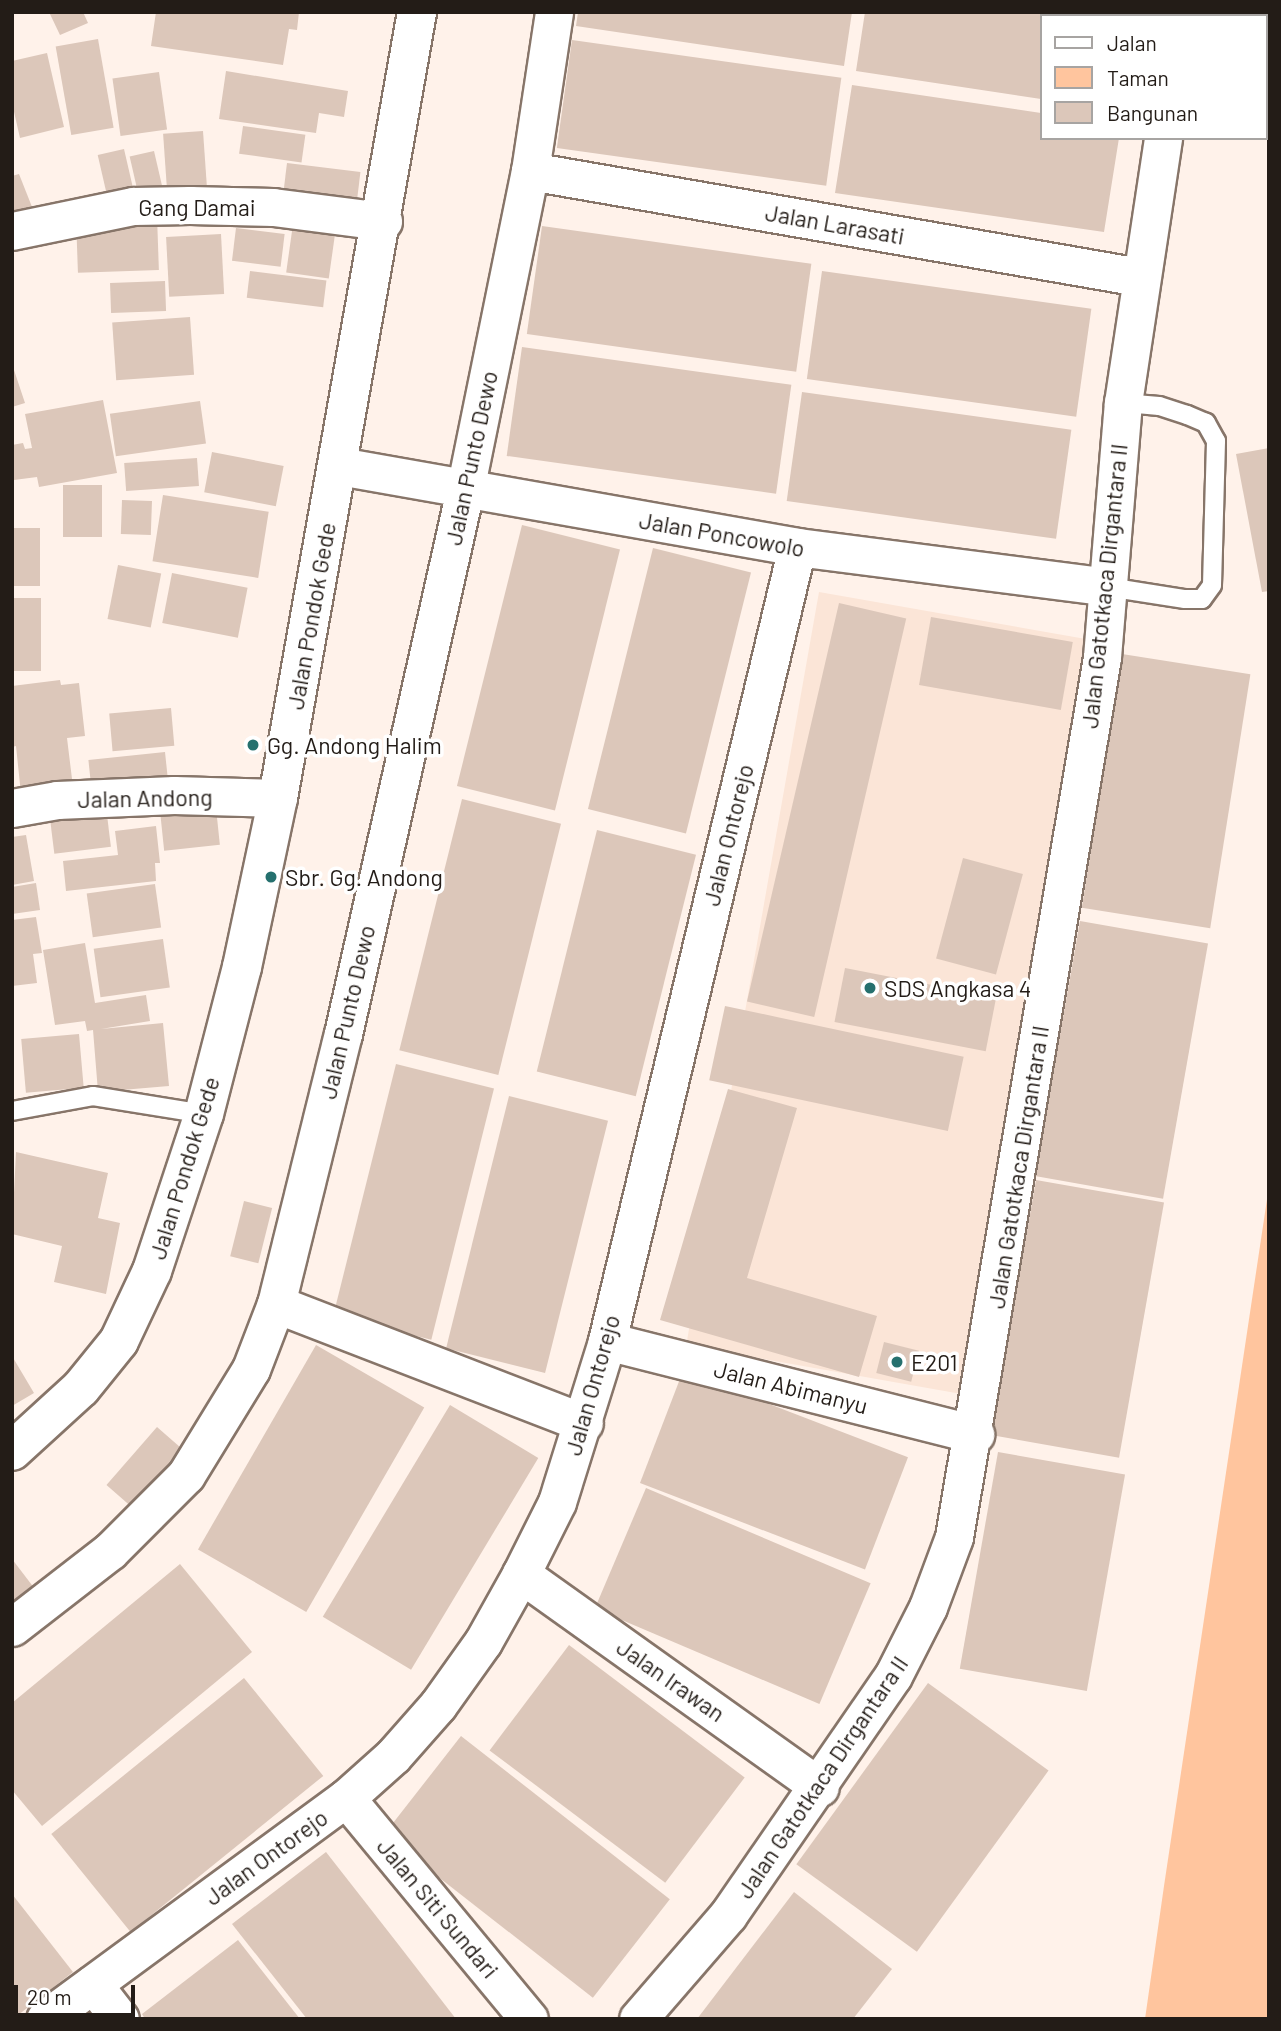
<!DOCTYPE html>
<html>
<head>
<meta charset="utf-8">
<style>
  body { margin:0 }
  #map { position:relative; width:1281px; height:2031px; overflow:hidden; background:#fff2ea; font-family:Barlow,sans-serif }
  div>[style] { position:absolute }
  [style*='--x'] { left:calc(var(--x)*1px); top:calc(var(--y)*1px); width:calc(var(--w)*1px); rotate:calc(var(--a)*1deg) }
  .built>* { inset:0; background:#fbe5d7; transform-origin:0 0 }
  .green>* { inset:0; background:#ffc59e }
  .building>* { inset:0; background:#dcc7ba; transform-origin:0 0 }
  .roads { filter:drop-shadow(2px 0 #877569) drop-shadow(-2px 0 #877569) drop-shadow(0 2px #877569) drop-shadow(0 -2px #877569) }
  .service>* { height:18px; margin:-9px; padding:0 9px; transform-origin:9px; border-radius:9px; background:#fff }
  .minor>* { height:37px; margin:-18.5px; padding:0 18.5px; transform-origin:18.5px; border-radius:18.5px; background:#fff }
  .primary>* { height:38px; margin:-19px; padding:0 19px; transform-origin:19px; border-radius:19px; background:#fff }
  .dots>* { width:19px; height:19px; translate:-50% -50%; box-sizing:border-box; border:4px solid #fff; border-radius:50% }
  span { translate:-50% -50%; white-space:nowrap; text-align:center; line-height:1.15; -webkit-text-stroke:7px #fff; paint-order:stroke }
  .street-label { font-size:23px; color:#231c17 }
  .poi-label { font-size:23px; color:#231c17 }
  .left { translate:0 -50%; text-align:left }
  .frame { position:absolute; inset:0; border:14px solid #231c17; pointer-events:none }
  .legend { position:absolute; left:1040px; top:14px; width:228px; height:126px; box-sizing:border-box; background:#fff; border:2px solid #a7a4a2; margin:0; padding:9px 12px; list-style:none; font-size:21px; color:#231c17 }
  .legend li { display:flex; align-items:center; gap:14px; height:35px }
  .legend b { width:35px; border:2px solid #a7a4a2 }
  .scale { position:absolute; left:14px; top:1985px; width:121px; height:32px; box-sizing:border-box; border:4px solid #231c17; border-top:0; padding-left:9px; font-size:21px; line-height:24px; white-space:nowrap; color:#231c17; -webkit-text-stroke:5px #fff; paint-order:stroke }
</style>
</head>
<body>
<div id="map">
  <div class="built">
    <i style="left:819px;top:592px;width:281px;height:765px;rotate:10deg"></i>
  </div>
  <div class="green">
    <i style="clip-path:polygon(1269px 1186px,1269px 2019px,1145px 2019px,1164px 1886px)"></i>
  </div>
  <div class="building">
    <i style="clip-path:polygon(49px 12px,83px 12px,88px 23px,60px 35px)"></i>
    <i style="clip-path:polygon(156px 12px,299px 12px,297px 30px,289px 29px,283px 65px,151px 46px)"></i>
    <i style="clip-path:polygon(578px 12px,852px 12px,844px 66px,576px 26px)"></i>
    <i style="clip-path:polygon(865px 12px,1139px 12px,1041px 16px,1041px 99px,856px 71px)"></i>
    <i style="left:98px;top:39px;width:90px;height:43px;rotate:80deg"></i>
    <i style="left:572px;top:40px;width:272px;height:109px;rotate:8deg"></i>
    <i style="clip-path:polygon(47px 53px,64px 127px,20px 138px,12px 103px,12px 61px)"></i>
    <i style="clip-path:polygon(226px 71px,348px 91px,344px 117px,319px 113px,316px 133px,219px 119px)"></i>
    <i style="left:159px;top:72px;width:58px;height:47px;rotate:82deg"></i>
    <i style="clip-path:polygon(852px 85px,1041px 113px,1041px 138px,1119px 138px,1104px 232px,835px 193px)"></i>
    <i style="left:243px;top:126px;width:63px;height:28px;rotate:8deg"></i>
    <i style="left:203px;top:131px;width:70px;height:40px;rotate:86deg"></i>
    <i style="left:124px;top:149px;width:49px;height:27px;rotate:77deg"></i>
    <i style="left:154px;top:151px;width:44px;height:25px;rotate:77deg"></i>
    <i style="left:287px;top:163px;width:74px;height:41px;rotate:7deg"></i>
    <i style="clip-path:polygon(19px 174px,34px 212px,12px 221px,12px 176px)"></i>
    <i style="left:157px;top:216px;width:54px;height:81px;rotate:88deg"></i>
    <i style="left:293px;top:224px;width:43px;height:49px;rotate:8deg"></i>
    <i style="left:542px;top:226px;width:272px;height:109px;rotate:8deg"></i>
    <i style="left:236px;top:228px;width:49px;height:33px;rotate:7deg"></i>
    <i style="left:221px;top:234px;width:60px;height:55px;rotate:87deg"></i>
    <i style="left:250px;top:271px;width:77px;height:27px;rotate:7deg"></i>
    <i style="left:822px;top:271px;width:272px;height:109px;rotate:8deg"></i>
    <i style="left:165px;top:281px;width:30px;height:55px;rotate:88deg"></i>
    <i style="left:190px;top:317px;width:58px;height:78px;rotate:86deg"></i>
    <i style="left:522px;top:347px;width:272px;height:110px;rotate:8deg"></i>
    <i style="clip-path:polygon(12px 364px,25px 403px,12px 407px)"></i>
    <i style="left:802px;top:392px;width:272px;height:110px;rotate:8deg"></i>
    <i style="clip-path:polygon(103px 400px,117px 473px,39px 487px,37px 477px,14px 480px,12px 445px,23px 443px,25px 449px,32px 448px,25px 414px)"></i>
    <i style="left:200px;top:401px;width:43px;height:91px;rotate:82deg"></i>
    <i style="clip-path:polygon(1269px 448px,1269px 591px,1262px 592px,1236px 454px)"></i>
    <i style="left:212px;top:452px;width:73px;height:41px;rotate:11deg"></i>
    <i style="left:197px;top:458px;width:28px;height:73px;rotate:86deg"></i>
    <i style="left:63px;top:485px;width:39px;height:52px"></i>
    <i style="left:163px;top:495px;width:107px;height:67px;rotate:9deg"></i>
    <i style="left:122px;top:500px;width:30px;height:34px;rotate:2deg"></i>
    <i style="left:522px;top:525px;width:101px;height:269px;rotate:14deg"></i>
    <i style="left:12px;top:528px;width:28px;height:58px"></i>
    <i style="left:653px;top:548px;width:101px;height:269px;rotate:14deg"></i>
    <i style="left:118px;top:565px;width:44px;height:55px;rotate:11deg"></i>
    <i style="left:172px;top:573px;width:77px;height:51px;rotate:11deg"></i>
    <i style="left:12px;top:598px;width:29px;height:73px"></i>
    <i style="left:839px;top:603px;width:69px;height:409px;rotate:13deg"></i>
    <i style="left:931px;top:617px;width:144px;height:69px;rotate:10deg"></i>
    <i style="left:1122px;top:654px;width:130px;height:257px;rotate:9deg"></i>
    <i style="clip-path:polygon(60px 680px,61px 685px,79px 683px,85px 736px,67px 738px,73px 787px,21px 794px,16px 746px,12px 747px,12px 686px)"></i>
    <i style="left:171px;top:708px;width:38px;height:62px;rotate:85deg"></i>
    <i style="left:165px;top:752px;width:31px;height:77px;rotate:84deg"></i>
    <i style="left:462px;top:799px;width:102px;height:259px;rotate:14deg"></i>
    <i style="left:216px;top:808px;width:37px;height:56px;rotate:84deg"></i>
    <i style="left:107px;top:815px;width:32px;height:57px;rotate:83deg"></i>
    <i style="clip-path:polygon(156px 826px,160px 863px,155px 863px,156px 881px,66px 891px,63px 861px,118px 855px,115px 831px)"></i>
    <i style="left:597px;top:830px;width:102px;height:249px;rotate:14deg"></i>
    <i style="clip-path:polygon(26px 835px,34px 881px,12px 885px,12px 837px)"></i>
    <i style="left:963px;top:858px;width:62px;height:104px;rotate:15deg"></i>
    <i style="clip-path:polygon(36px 883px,40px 910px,12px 914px,12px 887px)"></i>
    <i style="left:155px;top:884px;width:44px;height:69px;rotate:82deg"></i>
    <i style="clip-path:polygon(36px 917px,42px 953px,33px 954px,37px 983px,12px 986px,12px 920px)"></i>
    <i style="left:1080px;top:921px;width:130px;height:259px;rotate:10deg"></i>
    <i style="left:163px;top:939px;width:49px;height:70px;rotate:82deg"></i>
    <i style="clip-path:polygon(85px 943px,95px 1003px,146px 995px,150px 1021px,101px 1029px,163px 1023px,169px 1086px,98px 1092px,93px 1030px,87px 1031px,85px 1021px,55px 1025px,43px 950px)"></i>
    <i style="left:845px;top:968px;width:154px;height:55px;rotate:11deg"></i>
    <i style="left:725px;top:1006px;width:244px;height:76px;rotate:12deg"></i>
    <i style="left:79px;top:1034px;width:54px;height:58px;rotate:85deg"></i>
    <i style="left:396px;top:1064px;width:101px;height:259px;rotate:14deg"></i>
    <i style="clip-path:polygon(728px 1089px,797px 1108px,747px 1278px,877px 1316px,859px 1377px,660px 1320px)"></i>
    <i style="left:509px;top:1096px;width:102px;height:260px;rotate:14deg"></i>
    <i style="clip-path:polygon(16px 1152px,108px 1173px,98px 1218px,120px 1223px,106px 1294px,54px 1282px,62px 1246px,12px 1234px)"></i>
    <i style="left:1036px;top:1180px;width:130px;height:259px;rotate:10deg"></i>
    <i style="left:244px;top:1201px;width:29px;height:57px;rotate:14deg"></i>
    <i style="left:884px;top:1342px;width:36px;height:32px;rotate:14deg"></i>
    <i style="left:316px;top:1345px;width:125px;height:236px;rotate:30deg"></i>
    <i style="clip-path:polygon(12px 1356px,34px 1393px,12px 1406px)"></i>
    <i style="left:683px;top:1371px;width:241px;height:120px;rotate:21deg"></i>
    <i style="left:450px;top:1405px;width:103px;height:247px;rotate:31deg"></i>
    <i style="left:157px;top:1427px;width:33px;height:77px;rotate:41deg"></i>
    <i style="left:998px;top:1452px;width:129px;height:220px;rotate:10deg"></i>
    <i style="left:646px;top:1488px;width:244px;height:131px;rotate:23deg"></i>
    <i style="clip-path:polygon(12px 1559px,38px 1593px,12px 1611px)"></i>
    <i style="clip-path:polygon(180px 1564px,252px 1652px,42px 1826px,12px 1790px,12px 1703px)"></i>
    <i style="left:569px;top:1645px;width:220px;height:132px;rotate:37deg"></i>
    <i style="left:244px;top:1678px;width:126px;height:248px;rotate:51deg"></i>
    <i style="left:928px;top:1683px;width:149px;height:224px;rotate:36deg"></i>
    <i style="left:461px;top:1736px;width:265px;height:125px;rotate:38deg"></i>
    <i style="clip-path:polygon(326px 1852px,398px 1944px,456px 2019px,307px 2019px,232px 1924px)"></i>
    <i style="clip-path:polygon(794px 1892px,892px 1969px,853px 2019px,697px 2019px)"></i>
    <i style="clip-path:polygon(12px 1894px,73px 1972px,13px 2019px,12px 2019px)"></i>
    <i style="clip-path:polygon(238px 1940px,300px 2019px,145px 2019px,142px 2014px)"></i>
  </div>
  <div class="roads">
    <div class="service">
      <i style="--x:1108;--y:587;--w:78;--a:8.9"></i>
      <i style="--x:1185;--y:599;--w:17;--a:0"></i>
      <i style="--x:1202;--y:599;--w:17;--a:-54"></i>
      <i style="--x:1212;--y:585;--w:144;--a:-88.4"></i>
      <i style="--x:1216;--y:441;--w:21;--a:-119"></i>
      <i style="--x:1206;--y:423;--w:21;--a:-157"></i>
      <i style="--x:1187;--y:415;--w:29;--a:-162"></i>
      <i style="--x:1159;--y:406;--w:36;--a:-175"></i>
      <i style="--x:12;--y:1111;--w:82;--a:-10.5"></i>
      <i style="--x:93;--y:1096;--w:112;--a:9.2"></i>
    </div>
    <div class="minor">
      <i style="--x:1184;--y:16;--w:4;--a:-76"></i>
      <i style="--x:530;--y:171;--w:618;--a:9.87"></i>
      <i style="--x:12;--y:231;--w:124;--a:-11.7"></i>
      <i style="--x:133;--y:206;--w:57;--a:-1"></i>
      <i style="--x:190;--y:205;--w:83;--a:1.4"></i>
      <i style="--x:273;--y:207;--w:111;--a:7.3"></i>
      <i style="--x:339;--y:466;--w:465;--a:10"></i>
      <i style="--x:797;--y:547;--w:314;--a:7.3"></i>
      <i style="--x:12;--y:808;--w:46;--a:-10.1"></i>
      <i style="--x:57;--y:800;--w:117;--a:-2.4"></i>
      <i style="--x:174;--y:795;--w:104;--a:1.7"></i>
      <i style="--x:276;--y:1304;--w:330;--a:21.1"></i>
      <i style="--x:607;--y:1341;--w:380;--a:14.2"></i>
      <i style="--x:521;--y:1574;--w:367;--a:35.5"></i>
      <i style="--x:12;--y:1627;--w:124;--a:-37.8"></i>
      <i style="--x:110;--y:1551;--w:107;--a:-45"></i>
      <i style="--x:186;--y:1475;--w:124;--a:-58.5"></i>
      <i style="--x:251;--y:1369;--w:70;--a:-69"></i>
      <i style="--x:276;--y:1304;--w:278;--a:-76.1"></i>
      <i style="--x:343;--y:1034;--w:558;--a:-77.36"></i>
      <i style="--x:465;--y:490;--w:326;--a:-78.5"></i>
      <i style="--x:530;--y:171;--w:161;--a:-81.4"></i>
      <i style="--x:346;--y:1798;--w:287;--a:50.4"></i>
      <i style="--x:93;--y:1984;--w:44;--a:52.4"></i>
      <i style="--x:45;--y:2019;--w:373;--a:-36.3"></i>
      <i style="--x:346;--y:1798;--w:63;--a:-41.8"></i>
      <i style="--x:393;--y:1756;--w:68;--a:-48.6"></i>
      <i style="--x:438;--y:1705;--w:77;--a:-54.5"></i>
      <i style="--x:483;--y:1642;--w:78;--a:-60.8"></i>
      <i style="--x:521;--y:1574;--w:80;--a:-63.4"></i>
      <i style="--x:557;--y:1502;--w:169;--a:-72.7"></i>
      <i style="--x:607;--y:1341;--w:816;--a:-76.54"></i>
      <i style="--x:638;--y:2019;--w:138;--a:-49.1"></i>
      <i style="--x:728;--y:1915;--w:290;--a:-55.4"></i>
      <i style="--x:893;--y:1676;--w:77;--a:-63.1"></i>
      <i style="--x:928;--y:1607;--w:75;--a:-69.6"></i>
      <i style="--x:954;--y:1537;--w:892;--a:-80.45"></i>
      <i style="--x:1102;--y:657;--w:255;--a:-85.3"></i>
      <i style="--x:1123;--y:403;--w:268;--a:-81.4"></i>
    </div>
    <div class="primary">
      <i style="--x:12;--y:1451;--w:93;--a:-42.4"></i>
      <i style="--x:81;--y:1388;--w:60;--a:-51"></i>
      <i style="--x:119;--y:1341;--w:77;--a:-64.8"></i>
      <i style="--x:152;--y:1271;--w:165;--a:-71.7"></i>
      <i style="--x:204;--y:1114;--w:152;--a:-75.5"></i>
      <i style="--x:242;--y:967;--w:173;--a:-78"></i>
      <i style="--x:278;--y:798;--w:798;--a:-79.97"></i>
    </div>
  </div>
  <div class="dots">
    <i style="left:253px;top:745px;background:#25706e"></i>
    <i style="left:271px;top:877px;background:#25706e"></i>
    <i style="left:870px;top:988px;background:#25706e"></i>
    <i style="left:897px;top:1362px;background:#25706e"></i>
  </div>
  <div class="street-label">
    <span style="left:197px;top:207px">Gang Damai</span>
    <span style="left:835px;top:224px;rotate:10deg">Jalan Larasati</span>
    <span style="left:471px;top:458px;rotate:-78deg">Jalan Punto Dewo</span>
    <span style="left:722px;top:534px;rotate:10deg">Jalan Poncowolo</span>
    <span style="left:1104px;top:586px;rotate:-84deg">Jalan Gatotkaca Dirgantara II</span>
    <span style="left:311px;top:616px;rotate:-80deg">Jalan Pondok Gede</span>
    <span style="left:145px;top:798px;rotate:-1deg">Jalan Andong</span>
    <span style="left:728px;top:835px;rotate:-76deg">Jalan Ontorejo</span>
    <span style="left:347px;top:1012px;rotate:-77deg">Jalan Punto Dewo</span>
    <span style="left:1018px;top:1167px;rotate:-81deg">Jalan Gatotkaca Dirgantara II</span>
    <span style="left:184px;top:1168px;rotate:-73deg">Jalan Pondok Gede</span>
    <span style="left:592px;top:1385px;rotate:-74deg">Jalan Ontorejo</span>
    <span style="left:791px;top:1387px;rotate:14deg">Jalan Abimanyu</span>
    <span style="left:671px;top:1680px;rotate:35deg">Jalan Irawan</span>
    <span style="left:822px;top:1777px;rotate:-56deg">Jalan Gatotkaca Dirgantara II</span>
    <span style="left:266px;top:1857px;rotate:-36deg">Jalan Ontorejo</span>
    <span style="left:438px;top:1908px;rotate:50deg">Jalan Siti Sundari</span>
  </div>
  <div class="poi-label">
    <span class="left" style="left:267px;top:745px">Gg. Andong Halim</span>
    <span class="left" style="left:285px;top:877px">Sbr. Gg. Andong</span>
    <span class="left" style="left:884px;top:988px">SDS Angkasa 4</span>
    <span class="left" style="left:911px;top:1362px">E201</span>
  </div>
  <div class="frame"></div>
  <ul class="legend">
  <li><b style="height:9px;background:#fff"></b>Jalan</li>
  <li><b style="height:19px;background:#ffc59e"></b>Taman</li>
  <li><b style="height:19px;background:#dcc7ba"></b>Bangunan</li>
  </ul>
  <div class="scale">20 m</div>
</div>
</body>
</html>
